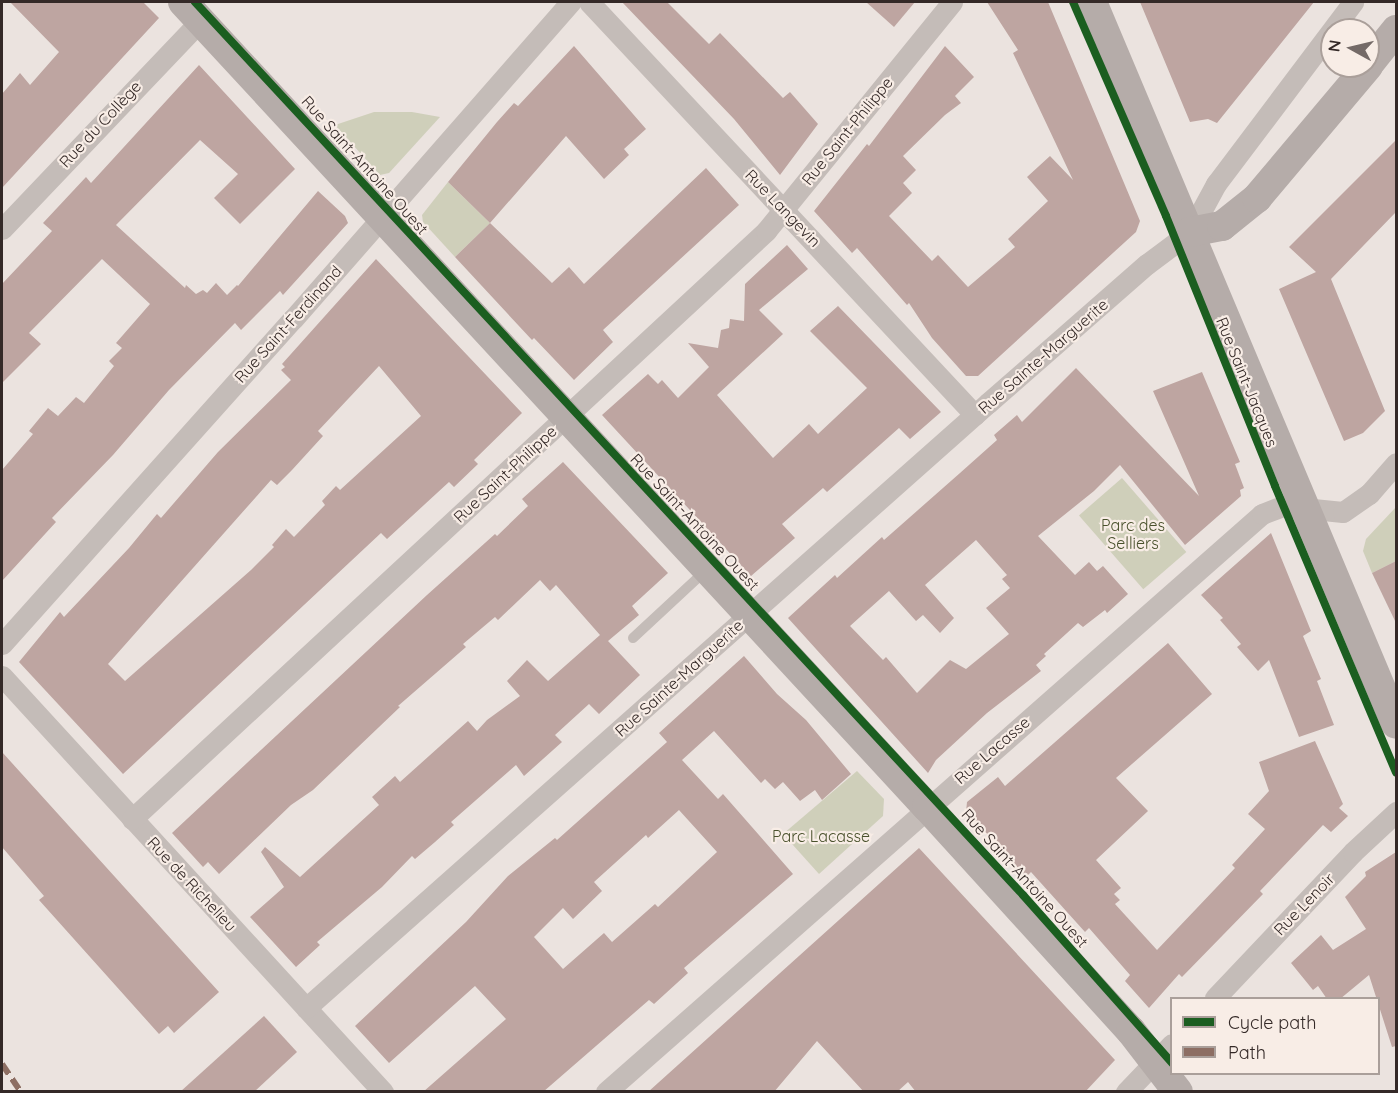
<!DOCTYPE html>
<html>
<head>
<meta charset="utf-8">
<style>
  body { margin:0 }
  #map { position:relative; width:1398px; height:1093px; overflow:hidden; background:#ebe3df; font-family:Quicksand,sans-serif }
  div>[style] { position:absolute }
  [style*='--x'] { left:calc(var(--x)*1px); top:calc(var(--y)*1px); width:calc(var(--w)*1px); rotate:calc(var(--a)*1deg) }
  .green>* { inset:0; background:#cfcfba; transform-origin:0 0 }
  .building>* { inset:0; background:#bea5a1 }
  .lane>* { height:10px; margin:-5px; padding:0 5px; transform-origin:5px; border-radius:5px; background:#c4bcb8 }
  .street>* { height:21px; margin:-10.5px; padding:0 10.5px; transform-origin:10.5px; border-radius:10.5px; background:#c4bcb8 }
  .secondary>* { height:30px; margin:-15px; padding:0 15px; transform-origin:15px; border-radius:15px; background:#b5aca9 }
  .quiet>* { height:6px; margin-top:-3px; transform-origin:0; background:repeating-linear-gradient(90deg,#8d6e63 0 12px,transparent 0 18px) }
  .cycleway>* { height:8px; margin:-4px; padding:0 4px; transform-origin:4px; border-radius:4px; background:#1b5e20 }
  span { translate:-50% -50%; white-space:nowrap; text-align:center; line-height:1.15; -webkit-text-stroke:4.5px #f8ede6; paint-order:stroke }
  .street-label { font-size:16px; color:#342927 }
  .park-label { font-size:16px; color:#49512c }
  .frame { position:absolute; inset:0; border:3px solid #342927; pointer-events:none }
  .legend { position:absolute; left:1170px; top:997px; width:210px; height:78px; box-sizing:border-box; background:#f8ede6; border:2px solid #aa9f9a; margin:0; padding:8px 10px; list-style:none; font-size:18px; color:#342927 }
  .legend li { display:flex; align-items:center; gap:12px; height:30px }
  .legend b { width:30px; border:2px solid #aa9f9a }
  .north { position:absolute; left:1320px; top:18px; width:60px; height:60px; box-sizing:border-box; background:#f8ede6; border:2px solid #aa9f9a; border-radius:50%; rotate:278deg; font-size:16px; font-weight:700; line-height:24px; text-align:center; color:#342927 }
  .north::after { content:''; display:block; margin:auto; width:21px; height:27px; background:#746a67; clip-path:polygon(50% 0,100% 100%,50% 72%,0 100%) }
</style>
</head>
<body>
<div id="map">
  <div class="green">
    <i style="clip-path:polygon(374px 112px,412px 112px,440px 117px,389px 173px,380px 175px,335px 125px)"></i>
    <i style="clip-path:polygon(448px 182px,490px 223px,455px 257px,423px 222px,422px 215px)"></i>
    <i style="left:1122px;top:478px;width:98px;height:57px;rotate:49deg"></i>
    <i style="clip-path:polygon(1396px 507px,1396px 561px,1372px 573px,1363px 551px,1366px 539px)"></i>
    <i style="clip-path:polygon(857px 771px,884px 799px,883px 816px,819px 874px,783px 834px)"></i>
  </div>
  <div class="building">
    <i style="clip-path:polygon(10px 2px,143px 2px,159px 18px,2px 188px,2px 94px,20px 73px,30px 85px,59px 52px)"></i>
    <i style="clip-path:polygon(622px 2px,667px 2px,709px 44px,720px 33px,783px 98px,790px 92px,818px 124px,780px 175px,734px 119px)"></i>
    <i style="clip-path:polygon(866px 2px,915px 2px,894px 27px)"></i>
    <i style="clip-path:polygon(987px 2px,1048px 2px,1140px 221px,1136px 232px,978px 376px,966px 376px,932px 338px,909px 303px,907px 305px,857px 248px,852px 253px,814px 211px,867px 144px,869px 146px,945px 46px,974px 77px,955px 96px,961px 103px,945px 115px,903px 156px,916px 170px,903px 183px,912px 193px,889px 216px,932px 261px,938px 255px,968px 287px,1015px 247px,1008px 239px,1048px 201px,1027px 177px,1050px 156px,1073px 180px,1013px 53px,1018px 50px)"></i>
    <i style="clip-path:polygon(1140px 2px,1314px 2px,1217px 123px,1208px 119px,1190px 122px)"></i>
    <i style="clip-path:polygon(574px 46px,646px 129px,624px 149px,629px 155px,604px 179px,566px 136px,490px 223px,448px 182px,497px 122px,514px 103px,518px 106px)"></i>
    <i style="clip-path:polygon(199px 65px,295px 169px,240px 224px,214px 198px,238px 174px,200px 140px,116px 225px,185px 288px,186px 285px,196px 294px,203px 290px,207px 293px,216px 283px,227px 295px,237px 285px,238px 286px,318px 191px,345px 216px,348px 223px,283px 295px,280px 291px,241px 330px,235px 323px,169px 390px,113px 455px,52px 518px,56px 522px,2px 581px,2px 470px,33px 434px,29px 431px,48px 408px,58px 416px,76px 397px,84px 403px,114px 366px,109px 361px,122px 348px,116px 343px,150px 304px,102px 259px,29px 333px,41px 344px,2px 383px,2px 284px,52px 231px,43px 223px,86px 177px,91px 183px)"></i>
    <i style="clip-path:polygon(1396px 140px,1396px 212px,1331px 279px,1385px 411px,1363px 433px,1344px 441px,1279px 289px,1316px 272px,1289px 247px)"></i>
    <i style="clip-path:polygon(706px 168px,739px 205px,603px 330px,613px 342px,574px 380px,534px 338px,532px 340px,455px 257px,490px 223px,552px 283px,569px 267px,584px 284px)"></i>
    <i style="clip-path:polygon(787px 245px,808px 269px,759px 310px,783px 334px,717px 395px,773px 458px,809px 424px,818px 434px,867px 388px,810px 331px,838px 306px,941px 412px,910px 439px,899px 428px,827px 492px,823px 488px,782px 524px,795px 538px,751px 576px,602px 415px,648px 374px,658px 384px,662px 380px,678px 398px,709px 367px,688px 343px,718px 348px,721px 330px,729px 328px,730px 319px,744px 321px,745px 284px)"></i>
    <i style="clip-path:polygon(evenodd,376px 259px,522px 413px,474px 460px,478px 464px,454px 487px,449px 482px,387px 539px,381px 533px,123px 774px,19px 662px,60px 612px,64px 617px,129px 548px,157px 514px,161px 518px,218px 452px,291px 380px,281px 370px,285px 367px,282px 364px,376px 259px,379px 366px,421px 416px,340px 490px,336px 486px,322px 501px,325px 505px,294px 537px,286px 529px,272px 545px,274px 547px,251px 570px,125px 681px,108px 664px,271px 480px,277px 485px,292px 470px,323px 436px,318px 431px,379px 366px)"></i>
    <i style="clip-path:polygon(evenodd,1076px 368px,1199px 496px,1153px 391px,1202px 372px,1240px 462px,1235px 464px,1244px 488px,1240px 490px,1241px 496px,1185px 545px,1120px 465px,1094px 491px,1038px 536px,1075px 575px,1089px 562px,1097px 571px,1103px 566px,1128px 594px,1107px 613px,1105px 610px,1083px 627px,1078px 623px,1044px 654px,1046px 656px,1036px 665px,1041px 671px,987px 713px,936px 760px,928px 773px,788px 618px,835px 575px,837px 578px,882px 537px,884px 540px,960px 473px,997px 440px,994px 435px,1017px 415px,1022px 422px,1076px 368px,976px 540px,1007px 575px,1002px 579px,1010px 588px,986px 608px,1009px 634px,966px 669px,950px 660px,917px 693px,886px 657px,883px 660px,850px 626px,889px 591px,916px 621px,923px 615px,940px 633px,954px 618px,925px 585px,976px 540px)"></i>
    <i style="clip-path:polygon(563px 462px,668px 573px,632px 606px,639px 615px,608px 641px,640px 675px,599px 714px,589px 704px,555px 735px,562px 742px,524px 776px,516px 765px,451px 822px,454px 825px,435px 842px,415px 859px,412px 856px,382px 887px,317px 942px,320px 945px,296px 967px,250px 917px,284px 887px,261px 852px,265px 847px,300px 877px,379px 805px,372px 797px,395px 776px,400px 782px,468px 721px,477px 731px,487px 720px,520px 696px,507px 681px,527px 660px,548px 681px,600px 635px,556px 585px,550px 591px,540px 580px,498px 620px,495px 617px,463px 644px,466px 647px,398px 706px,400px 707px,313px 790px,291px 805px,219px 874px,208px 862px,203px 867px,172px 833px,427px 595px,495px 534px,497px 536px,528px 506px,522px 499px)"></i>
    <i style="clip-path:polygon(1271px 533px,1311px 631px,1303px 636px,1321px 679px,1317px 681px,1334px 725px,1299px 737px,1269px 660px,1258px 671px,1237px 647px,1241px 644px,1220px 620px,1223px 618px,1201px 595px)"></i>
    <i style="clip-path:polygon(1396px 561px,1396px 623px,1372px 573px)"></i>
    <i style="clip-path:polygon(1168px 643px,1212px 694px,1116px 778px,1148px 811px,1096px 860px,1121px 888px,1114px 894px,1120px 900px,1115px 904px,1157px 950px,1235px 868px,1232px 865px,1265px 829px,1248px 814px,1269px 791px,1259px 762px,1315px 741px,1343px 804px,1339px 808px,1348px 816px,1331px 832px,1323px 825px,1260px 891px,1263px 894px,1182px 977px,1179px 974px,1149px 1008px,1125px 981px,1130px 975px,1089px 928px,1085px 932px,1031px 872px,1026px 877px,966px 812px,967px 802px,998px 777px,1005px 786px)"></i>
    <i style="clip-path:polygon(evenodd,744px 656px,777px 694px,806px 720px,851px 774px,822px 800px,815px 790px,800px 801px,783px 782px,775px 789px,765px 779px,761px 783px,714px 731px,682px 760px,718px 799px,723px 794px,793px 874px,684px 968px,688px 973px,654px 1004px,649px 1000px,543px 1092px,423px 1092px,506px 1019px,475px 986px,389px 1063px,355px 1026px,466px 922px,508px 876px,555px 838px,557px 840px,667px 742px,659px 733px,744px 656px,679px 810px,717px 852px,658px 907px,655px 904px,612px 942px,604px 933px,563px 969px,534px 937px,563px 908px,573px 919px,602px 891px,594px 882px,646px 835px,648px 838px,679px 810px)"></i>
    <i style="clip-path:polygon(2px 752px,219px 992px,174px 1033px,168px 1026px,159px 1034px,39px 900px,44px 896px,2px 847px)"></i>
    <i style="clip-path:polygon(919px 848px,1115px 1060px,1085px 1092px,916px 1092px,908px 1082px,897px 1092px,864px 1092px,817px 1041px,774px 1092px,648px 1092px)"></i>
    <i style="clip-path:polygon(1396px 852px,1396px 1046px,1392px 1047px,1369px 975px,1340px 999px,1327px 999px,1318px 986px,1313px 990px,1291px 963px,1321px 935px,1333px 950px,1366px 929px,1345px 897px,1366px 876px,1365px 872px)"></i>
    <i style="clip-path:polygon(264px 1016px,297px 1052px,254px 1092px,180px 1092px)"></i>
  </div>
  <div class="lane">
    <i style="--x:633;--y:638;--w:98;--a:-42.9"></i>
  </div>
  <div class="street">
    <i style="--x:589;--y:2;--w:565;--a:46.94"></i>
    <i style="--x:2;--y:229;--w:289;--a:-46.4"></i>
    <i style="--x:2;--y:644;--w:436;--a:-48.2"></i>
    <i style="--x:293;--y:319;--w:422;--a:-48.8"></i>
    <i style="--x:2;--y:676;--w:564;--a:47.51"></i>
    <i style="--x:132;--y:819;--w:865;--a:-42.84"></i>
    <i style="--x:766;--y:231;--w:295;--a:-50.9"></i>
    <i style="--x:1215;--y:998;--w:201;--a:-46.6"></i>
    <i style="--x:1353;--y:852;--w:59;--a:-42.9"></i>
    <i style="--x:306;--y:1008;--w:912;--a:-41.58"></i>
    <i style="--x:988;--y:403;--w:211;--a:-41.2"></i>
    <i style="--x:1147;--y:264;--w:54;--a:-36.7"></i>
    <i style="--x:1190;--y:232;--w:55;--a:-61.6"></i>
    <i style="--x:1216;--y:184;--w:228;--a:-53"></i>
    <i style="--x:606;--y:1092;--w:874;--a:-41.38"></i>
    <i style="--x:1262;--y:514;--w:22;--a:-21"></i>
    <i style="--x:1283;--y:506;--w:60;--a:5.7"></i>
    <i style="--x:1343;--y:512;--w:32;--a:-35"></i>
    <i style="--x:1369;--y:494;--w:41;--a:-48.9"></i>
    <i style="--x:1126;--y:1092;--w:66;--a:-46.2"></i>
  </div>
  <div class="secondary">
    <i style="--x:183;--y:2;--w:1096;--a:47.26"></i>
    <i style="--x:927;--y:807;--w:303;--a:47.7"></i>
    <i style="--x:1131;--y:1031;--w:77;--a:52.4"></i>
    <i style="--x:1092;--y:2;--w:783;--a:67.17"></i>
    <i style="--x:1368;--y:65;--w:45;--a:-51.3"></i>
    <i style="--x:1190;--y:232;--w:33;--a:-11"></i>
    <i style="--x:1222;--y:226;--w:45;--a:-38.7"></i>
    <i style="--x:1257;--y:198;--w:172;--a:-49.9"></i>
  </div>
  <div class="quiet">
    <i style="--x:2;--y:1064;--w:34;--a:56"></i>
  </div>
  <div class="cycleway">
    <i style="--x:195;--y:2;--w:1218;--a:47.16"></i>
    <i style="--x:1023;--y:895;--w:225;--a:48.4"></i>
    <i style="--x:1073;--y:2;--w:233;--a:66.5"></i>
    <i style="--x:1166;--y:216;--w:291;--a:68"></i>
    <i style="--x:1275;--y:486;--w:311;--a:67.1"></i>
  </div>
  <div class="street-label">
    <span style="left:100px;top:124px;rotate:-47deg">Rue du Collège</span>
    <span style="left:847px;top:131px;rotate:-51deg">Rue Saint-Philippe</span>
    <span style="left:365px;top:165px;rotate:48deg">Rue Saint-Antoine Ouest</span>
    <span style="left:783px;top:208px;rotate:46deg">Rue Langevin</span>
    <span style="left:288px;top:324px;rotate:-48deg">Rue Saint-Ferdinand</span>
    <span style="left:1043px;top:356px;rotate:-41deg">Rue Sainte-Marguerite</span>
    <span style="left:1247px;top:382px;rotate:68deg">Rue Saint-Jacques</span>
    <span style="left:505px;top:474px;rotate:-43deg">Rue Saint-Philippe</span>
    <span style="left:695px;top:522px;rotate:47deg">Rue Saint-Antoine Ouest</span>
    <span style="left:679px;top:678px;rotate:-42deg">Rue Sainte-Marguerite</span>
    <span style="left:992px;top:750px;rotate:-41deg">Rue Lacasse</span>
    <span style="left:1025px;top:878px;rotate:48deg">Rue Saint-Antoine Ouest</span>
    <span style="left:192px;top:884px;rotate:47deg">Rue de Richelieu</span>
    <span style="left:1304px;top:904px;rotate:-46deg">Rue Lenoir</span>
  </div>
  <div class="park-label">
    <span style="left:1133px;top:534px">Parc des<br>Selliers</span>
    <span style="left:821px;top:836px">Parc Lacasse</span>
  </div>
  <div class="frame"></div>
  <ul class="legend">
  <li><b style="height:8px;background:#1b5e20"></b>Cycle path</li>
  <li><b style="height:8px;background:#8d6e63"></b>Path</li>
  </ul>
  <div class="north">N</div>
</div>
</body>
</html>
